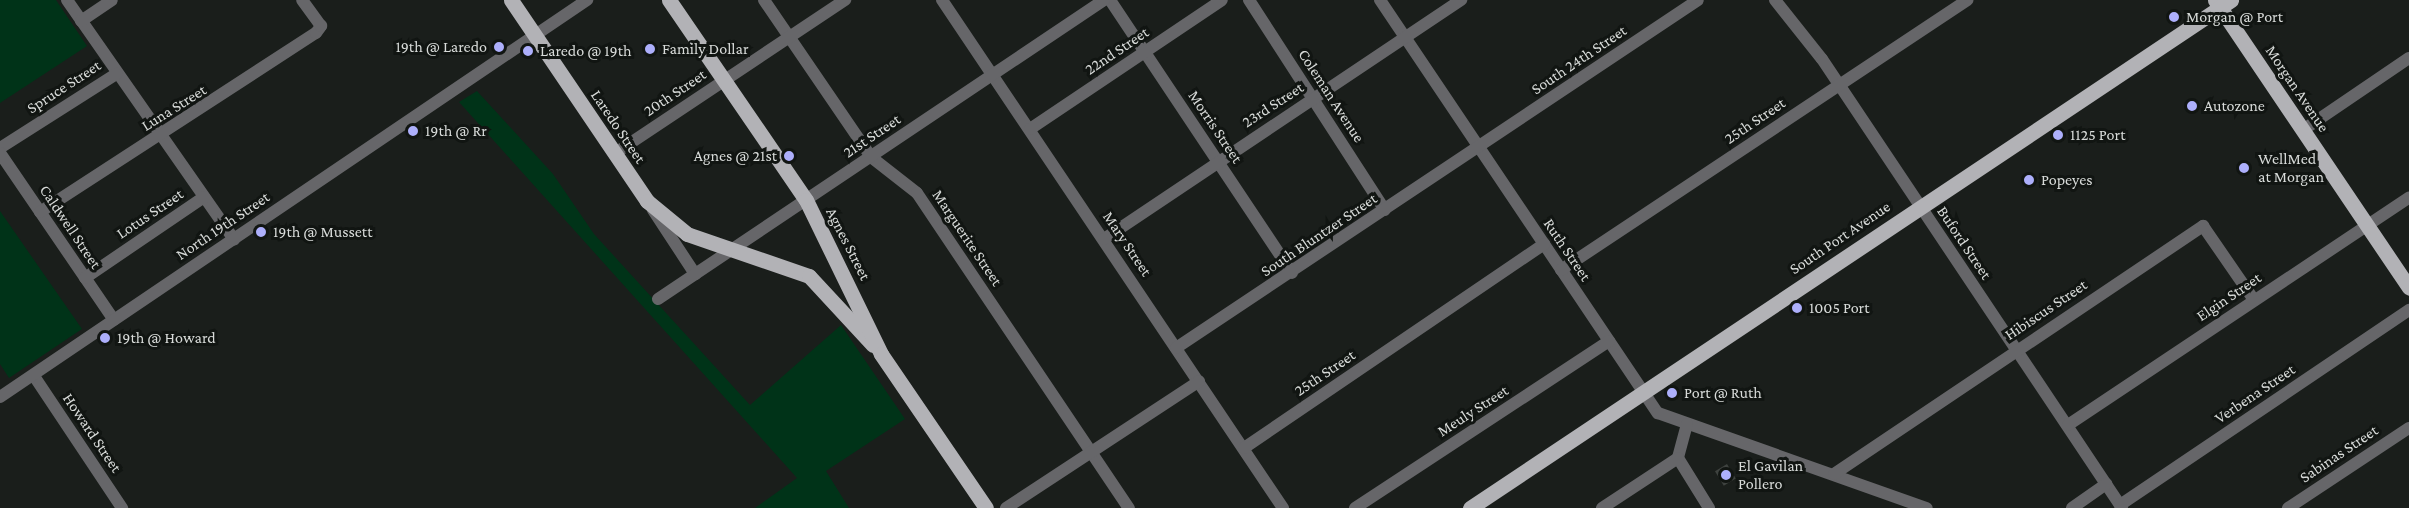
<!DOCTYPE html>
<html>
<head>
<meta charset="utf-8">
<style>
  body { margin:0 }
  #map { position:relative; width:2409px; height:508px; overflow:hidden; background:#1a1e1b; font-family:"Crimson Pro",serif }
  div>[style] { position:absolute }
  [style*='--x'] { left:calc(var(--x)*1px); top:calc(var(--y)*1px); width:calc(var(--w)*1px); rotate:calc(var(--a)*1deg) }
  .green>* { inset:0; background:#003318 }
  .building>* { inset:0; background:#3e423f; transform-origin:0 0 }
  .minor>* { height:12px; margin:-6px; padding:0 6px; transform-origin:6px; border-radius:6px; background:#666669 }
  .major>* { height:15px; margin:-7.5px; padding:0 7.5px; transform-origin:7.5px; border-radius:7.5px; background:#b2b2b6 }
  .dots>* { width:16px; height:16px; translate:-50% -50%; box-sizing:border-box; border:3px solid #111512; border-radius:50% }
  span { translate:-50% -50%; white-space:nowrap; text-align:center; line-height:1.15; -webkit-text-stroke:6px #111512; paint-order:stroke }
  .poi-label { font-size:16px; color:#d8dbd9 }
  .left { translate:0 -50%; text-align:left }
  .right { translate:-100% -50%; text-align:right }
  .street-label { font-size:16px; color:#d8dbd9 }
</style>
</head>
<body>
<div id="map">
  <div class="green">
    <i style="clip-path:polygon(0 0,56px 0,87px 46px,0 103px)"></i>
    <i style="clip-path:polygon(477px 91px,553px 174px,594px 234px,750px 405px,841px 325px,905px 419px,826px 471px,849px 508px,755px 508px,797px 478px,459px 102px)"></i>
    <i style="clip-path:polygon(0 211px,82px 329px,9px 378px,0 364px)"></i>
  </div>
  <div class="building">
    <i style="left:1727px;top:464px;width:17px;height:14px;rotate:59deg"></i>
  </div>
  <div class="minor">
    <i style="--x:67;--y:0;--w:292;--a:55.1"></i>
    <i style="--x:764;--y:0;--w:190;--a:55.7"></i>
    <i style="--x:871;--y:157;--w:58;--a:38"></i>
    <i style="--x:917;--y:193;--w:380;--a:56.1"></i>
    <i style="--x:942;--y:0;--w:612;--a:56.13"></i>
    <i style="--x:1110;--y:0;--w:328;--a:56.3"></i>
    <i style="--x:1249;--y:0;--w:250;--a:57.1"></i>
    <i style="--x:1380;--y:0;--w:498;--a:56.1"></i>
    <i style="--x:1658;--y:413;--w:285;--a:19.5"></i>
    <i style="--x:1775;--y:0;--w:75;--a:51.5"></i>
    <i style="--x:1822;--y:59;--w:540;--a:56.25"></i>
    <i style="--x:81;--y:21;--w:37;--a:-34"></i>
    <i style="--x:1030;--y:129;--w:231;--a:-33.9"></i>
    <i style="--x:2303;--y:130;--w:128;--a:-34.2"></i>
    <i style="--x:0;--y:148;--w:138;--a:-32.5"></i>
    <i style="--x:0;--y:153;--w:202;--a:55.7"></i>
    <i style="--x:614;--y:154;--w:278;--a:-33.7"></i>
    <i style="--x:653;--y:210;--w:77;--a:56.7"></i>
    <i style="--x:40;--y:212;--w:329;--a:-33"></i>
    <i style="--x:316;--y:33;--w:9;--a:-54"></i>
    <i style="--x:321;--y:26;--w:32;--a:-126"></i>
    <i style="--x:1104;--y:239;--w:430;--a:-33.8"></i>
    <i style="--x:1561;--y:270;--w:488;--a:-33.6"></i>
    <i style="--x:85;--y:278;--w:144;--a:-34.2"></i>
    <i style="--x:658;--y:299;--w:537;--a:-33.84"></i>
    <i style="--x:1176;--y:348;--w:627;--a:-33.69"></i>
    <i style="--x:34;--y:376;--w:159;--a:56.3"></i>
    <i style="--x:0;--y:397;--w:709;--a:-34.07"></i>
    <i style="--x:1687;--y:424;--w:35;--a:105"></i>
    <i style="--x:1678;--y:458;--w:59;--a:58.2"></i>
    <i style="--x:2068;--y:425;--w:410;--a:-33.7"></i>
    <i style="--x:1244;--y:448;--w:363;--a:-34.2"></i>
    <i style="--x:1834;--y:474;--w:445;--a:-33.9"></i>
    <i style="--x:2203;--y:226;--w:90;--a:55.4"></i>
    <i style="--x:2120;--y:505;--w:349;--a:-34"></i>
    <i style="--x:1006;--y:508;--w:231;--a:-33.3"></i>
    <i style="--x:1355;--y:508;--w:304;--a:-33.3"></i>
    <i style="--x:1602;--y:508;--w:91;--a:-33.3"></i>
    <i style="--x:2072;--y:508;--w:42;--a:-35.2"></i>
    <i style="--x:2288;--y:508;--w:145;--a:-33.5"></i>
  </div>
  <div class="major">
    <i style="--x:511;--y:0;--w:243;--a:55.9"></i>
    <i style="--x:647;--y:201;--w:52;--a:39.5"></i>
    <i style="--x:687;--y:234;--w:129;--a:19"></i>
    <i style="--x:809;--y:276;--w:94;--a:47.2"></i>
    <i style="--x:669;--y:0;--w:242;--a:55.6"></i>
    <i style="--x:806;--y:200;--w:171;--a:64"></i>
    <i style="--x:881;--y:354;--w:186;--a:55.7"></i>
    <i style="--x:2215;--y:0;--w:347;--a:56"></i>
    <i style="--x:1470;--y:508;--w:915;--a:-33.72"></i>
  </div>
  <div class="dots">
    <i style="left:2174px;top:17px;background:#adaffb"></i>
    <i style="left:499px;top:47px;background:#adaffb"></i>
    <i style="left:650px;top:49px;background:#adaffb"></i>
    <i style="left:528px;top:51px;background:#adaffb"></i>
    <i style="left:2192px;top:106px;background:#adaffb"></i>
    <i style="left:413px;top:131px;background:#adaffb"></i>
    <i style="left:2058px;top:135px;background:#adaffb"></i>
    <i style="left:789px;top:156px;background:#adaffb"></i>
    <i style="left:2244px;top:168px;background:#adaffb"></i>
    <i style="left:2029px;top:180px;background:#adaffb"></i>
    <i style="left:261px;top:232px;background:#adaffb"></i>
    <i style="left:1797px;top:308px;background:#adaffb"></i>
    <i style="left:105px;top:338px;background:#adaffb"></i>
    <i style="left:1672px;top:393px;background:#adaffb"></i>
    <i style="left:1726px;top:475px;background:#adaffb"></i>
  </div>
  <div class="poi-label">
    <span class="left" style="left:2186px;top:17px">Morgan @ Port</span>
    <span class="right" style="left:487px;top:47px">19th @ Laredo</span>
    <span class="left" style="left:662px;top:49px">Family Dollar</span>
    <span class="left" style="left:540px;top:51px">Laredo @ 19th</span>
    <span class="left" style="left:2204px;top:106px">Autozone</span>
    <span class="left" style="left:425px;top:131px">19th @ Rr</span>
    <span class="left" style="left:2070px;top:135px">1125 Port</span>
    <span class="right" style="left:777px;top:156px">Agnes @ 21st</span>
    <span class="left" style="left:2258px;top:168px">WellMed<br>at Morgan</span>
    <span class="left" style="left:2041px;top:180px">Popeyes</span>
    <span class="left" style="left:273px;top:232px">19th @ Mussett</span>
    <span class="left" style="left:1809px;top:308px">1005 Port</span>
    <span class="left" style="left:117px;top:338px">19th @ Howard</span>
    <span class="left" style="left:1684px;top:393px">Port @ Ruth</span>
    <span class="left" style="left:1738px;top:475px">El Gavilan<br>Pollero</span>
  </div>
  <div class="street-label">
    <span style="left:1117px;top:51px;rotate:-34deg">22nd Street</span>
    <span style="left:1579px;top:60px;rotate:-34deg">South 24th Street</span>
    <span style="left:64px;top:87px;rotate:-33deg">Spruce Street</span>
    <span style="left:2297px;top:89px;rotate:56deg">Morgan Avenue</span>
    <span style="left:675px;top:93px;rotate:-34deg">20th Street</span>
    <span style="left:1331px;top:96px;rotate:57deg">Coleman Avenue</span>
    <span style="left:1273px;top:105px;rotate:-33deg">23rd Street</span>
    <span style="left:174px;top:108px;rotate:-32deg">Luna Street</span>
    <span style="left:1755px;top:121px;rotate:-34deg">25th Street</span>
    <span style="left:618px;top:127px;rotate:56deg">Laredo Street</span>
    <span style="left:1215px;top:127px;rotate:56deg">Morris Street</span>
    <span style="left:872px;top:136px;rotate:-34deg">21st Street</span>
    <span style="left:150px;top:214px;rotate:-34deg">Lotus Street</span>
    <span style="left:223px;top:226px;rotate:-34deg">North 19th Street</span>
    <span style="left:70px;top:227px;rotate:56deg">Caldwell Street</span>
    <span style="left:1319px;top:235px;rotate:-34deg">South Bluntzer Street</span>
    <span style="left:967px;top:238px;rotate:56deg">Marguerite Street</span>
    <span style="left:1840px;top:238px;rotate:-34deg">South Port Avenue</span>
    <span style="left:1964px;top:243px;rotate:56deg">Buford Street</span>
    <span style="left:848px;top:244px;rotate:63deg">Agnes Street</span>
    <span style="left:1127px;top:244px;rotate:56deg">Mary Street</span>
    <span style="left:1567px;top:250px;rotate:56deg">Ruth Street</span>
    <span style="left:2229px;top:297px;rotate:-34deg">Elgin Street</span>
    <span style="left:2046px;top:310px;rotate:-34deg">Hibiscus Street</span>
    <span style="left:1325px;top:373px;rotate:-34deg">25th Street</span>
    <span style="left:2255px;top:394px;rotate:-34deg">Verbena Street</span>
    <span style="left:1473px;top:411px;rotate:-33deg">Meuly Street</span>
    <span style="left:92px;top:433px;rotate:56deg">Howard Street</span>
    <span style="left:2339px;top:454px;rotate:-34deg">Sabinas Street</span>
  </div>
</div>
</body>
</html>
